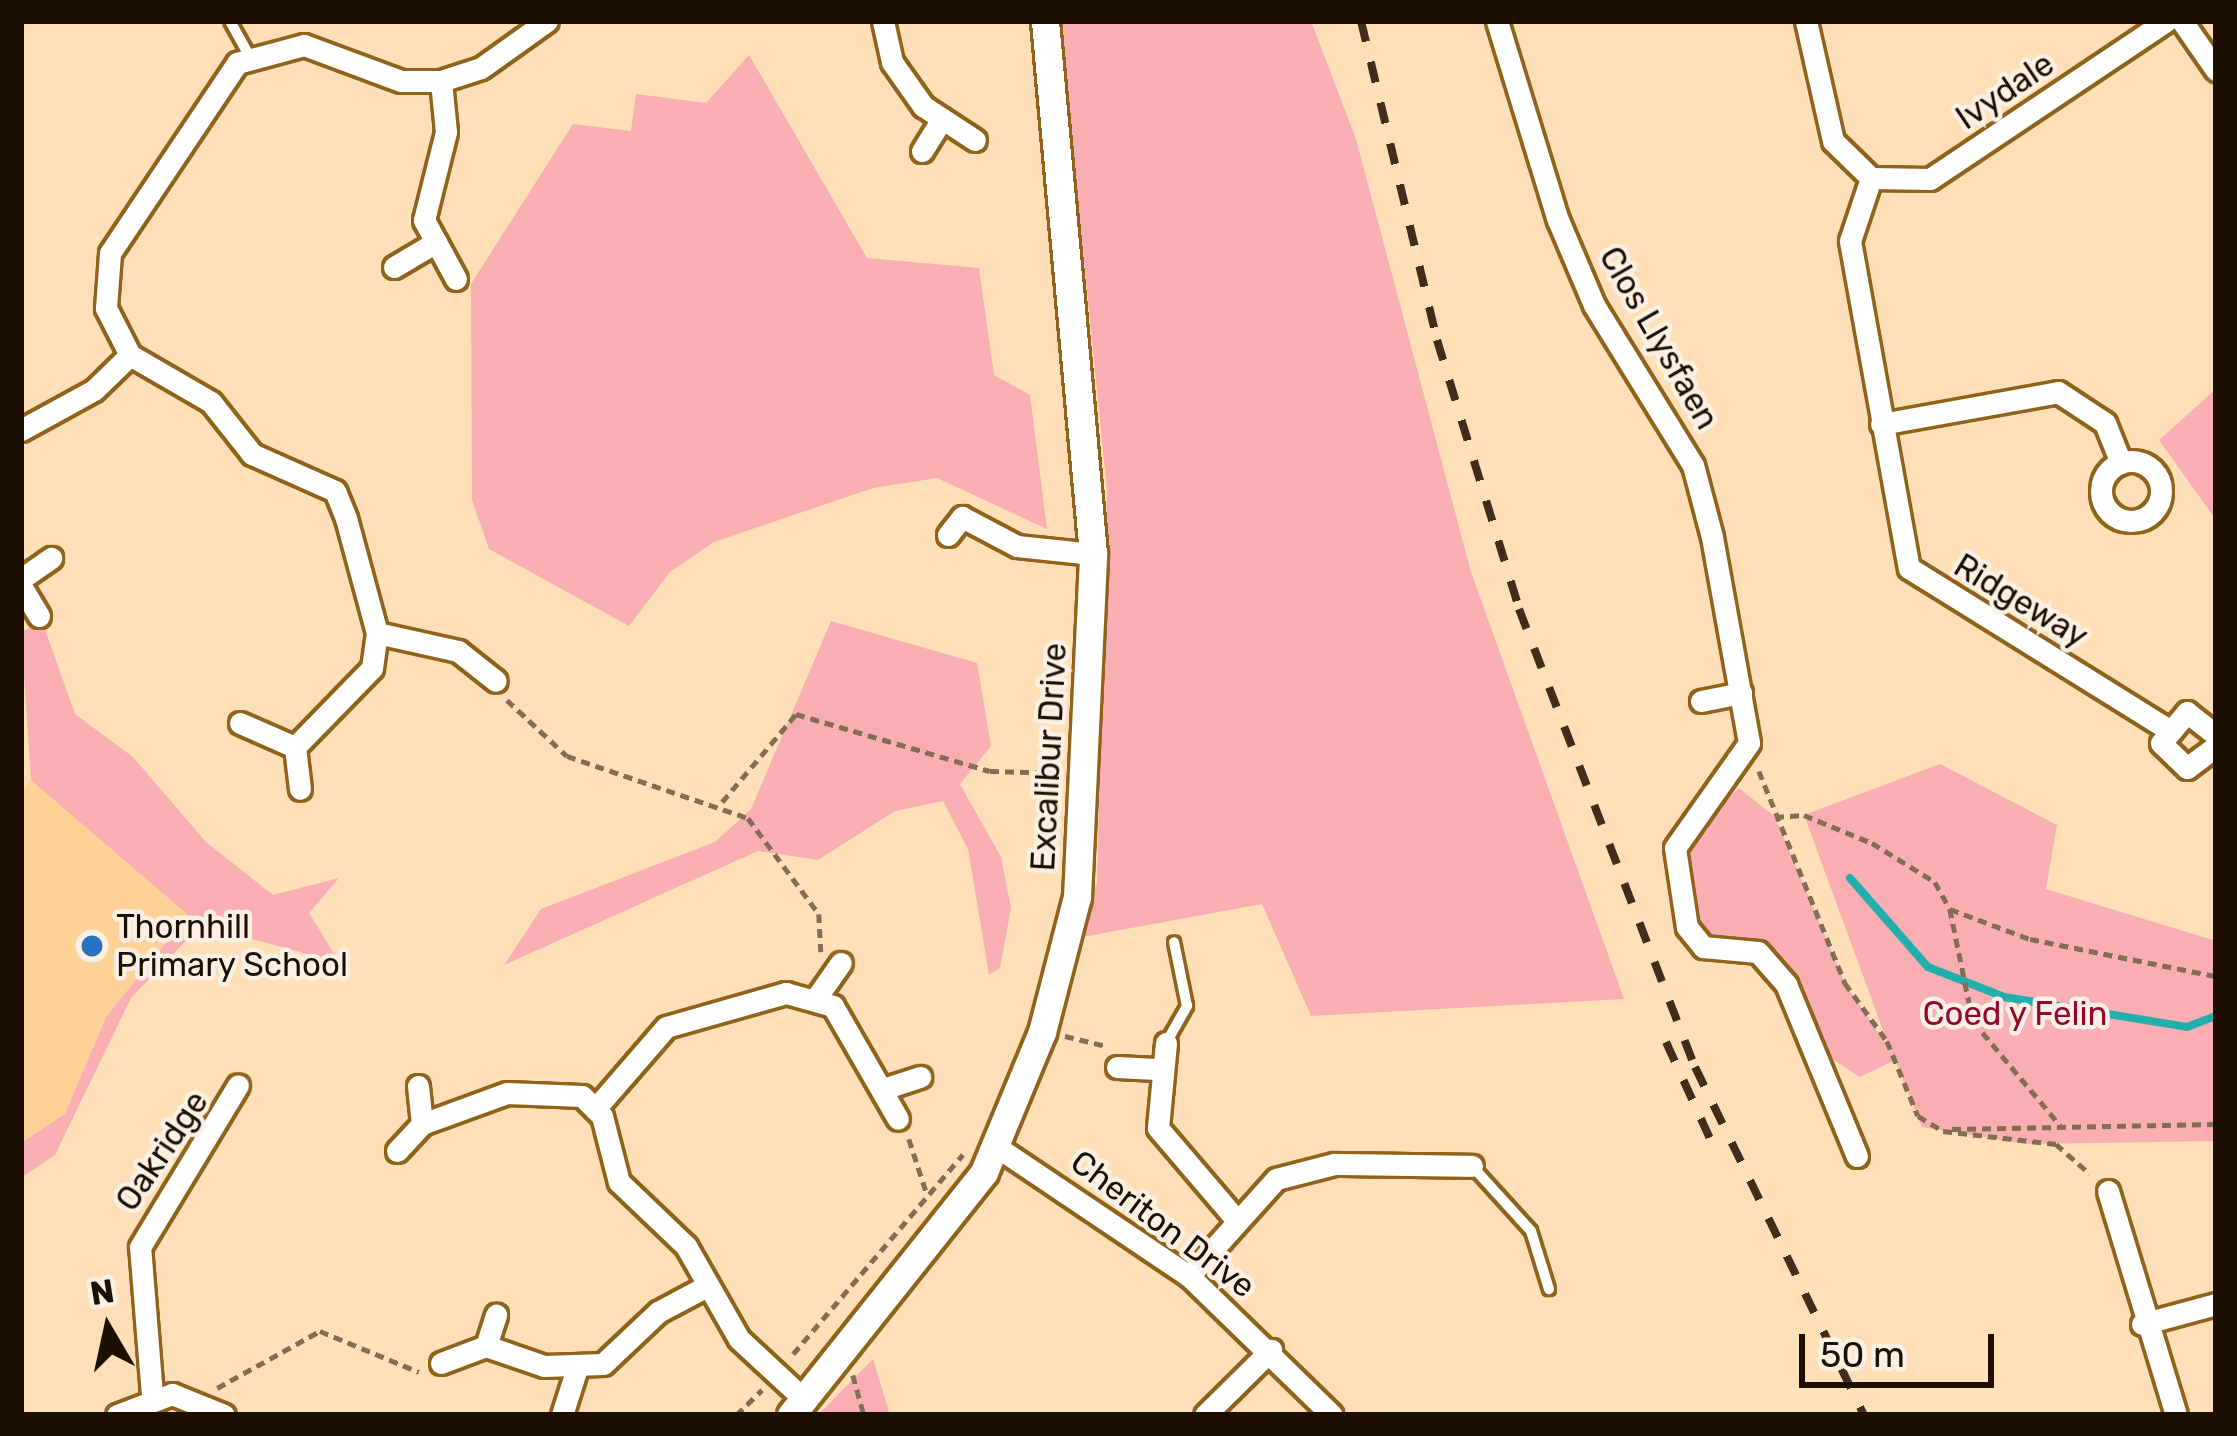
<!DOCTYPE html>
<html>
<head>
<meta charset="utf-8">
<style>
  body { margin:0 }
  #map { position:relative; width:2237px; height:1436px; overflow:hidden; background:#fedfb8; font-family:Rubik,sans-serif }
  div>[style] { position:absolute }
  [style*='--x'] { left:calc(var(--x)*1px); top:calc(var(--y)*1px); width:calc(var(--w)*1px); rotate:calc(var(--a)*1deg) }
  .built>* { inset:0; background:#fed297 }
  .green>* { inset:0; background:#f8aeb3 }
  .stream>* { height:8px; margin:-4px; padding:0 4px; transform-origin:4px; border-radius:4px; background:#21afae }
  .path>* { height:4.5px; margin-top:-2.25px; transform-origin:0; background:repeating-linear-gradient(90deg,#836d53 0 9px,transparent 0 15px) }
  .roads { filter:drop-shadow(3px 0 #90621a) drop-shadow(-3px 0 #90621a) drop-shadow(0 3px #90621a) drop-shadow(0 -3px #90621a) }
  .service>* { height:10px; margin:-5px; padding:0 5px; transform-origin:5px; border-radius:5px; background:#fff }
  .minor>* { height:21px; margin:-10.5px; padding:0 10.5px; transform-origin:10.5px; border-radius:10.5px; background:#fff }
  .minor>.ring { margin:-10.5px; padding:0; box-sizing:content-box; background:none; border:21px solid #fff; border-radius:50% }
  .tertiary>* { height:27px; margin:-13.5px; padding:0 13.5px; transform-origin:13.5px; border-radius:13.5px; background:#fff }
  .rail>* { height:8px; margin-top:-4px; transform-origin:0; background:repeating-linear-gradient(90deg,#3e2e1b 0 21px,transparent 0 42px) }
  .dots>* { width:33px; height:33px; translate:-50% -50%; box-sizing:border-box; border:6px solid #fbf0e3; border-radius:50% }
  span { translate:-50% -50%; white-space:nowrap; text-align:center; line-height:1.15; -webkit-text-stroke:9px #fbf0e3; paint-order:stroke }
  .street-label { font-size:33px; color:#1d0f00 }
  .poi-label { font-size:33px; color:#1d0f00 }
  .left { translate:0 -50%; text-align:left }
  .park-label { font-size:33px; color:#960432 }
  .frame { position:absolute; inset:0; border:24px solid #1d0f00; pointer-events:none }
  .north { position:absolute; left:48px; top:1268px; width:120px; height:120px; -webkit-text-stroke:9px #fbf0e3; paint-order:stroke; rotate:351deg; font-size:33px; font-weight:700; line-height:48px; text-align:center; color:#1d0f00 }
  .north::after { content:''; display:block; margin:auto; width:42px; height:54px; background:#1d0f00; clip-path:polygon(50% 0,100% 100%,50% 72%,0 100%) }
  .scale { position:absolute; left:1799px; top:1334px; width:195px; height:54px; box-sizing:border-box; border:6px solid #1d0f00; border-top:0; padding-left:15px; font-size:36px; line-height:42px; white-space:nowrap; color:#1d0f00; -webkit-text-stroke:9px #fbf0e3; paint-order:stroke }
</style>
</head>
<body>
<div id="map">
  <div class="built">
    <i style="clip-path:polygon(31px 780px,189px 915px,106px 1017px,65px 1115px,21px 1143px,21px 791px)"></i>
  </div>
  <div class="green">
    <i style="clip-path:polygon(1060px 21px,1311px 21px,1356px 139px,1471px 572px,1624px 999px,1311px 1016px,1262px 904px,1077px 938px,1097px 883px,1107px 490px)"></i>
    <i style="clip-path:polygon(749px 55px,867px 258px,979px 268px,994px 375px,1030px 395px,1047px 529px,937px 478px,873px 488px,714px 542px,670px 572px,629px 626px,489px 549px,472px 500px,471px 284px,573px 124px,631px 131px,636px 94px,706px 103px)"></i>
    <i style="clip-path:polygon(2216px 389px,2216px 520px,2159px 440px)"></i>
    <i style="clip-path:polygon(831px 621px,977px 663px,991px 746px,960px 784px,1001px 857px,1011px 908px,1000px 968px,989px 975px,968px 849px,943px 801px,895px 811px,818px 860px,758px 851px,504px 965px,541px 909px,715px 842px,751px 809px)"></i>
    <i style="clip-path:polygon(43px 624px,75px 714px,133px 757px,206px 842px,273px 895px,339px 878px,309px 913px,340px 963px,201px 925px,131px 998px,55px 1155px,21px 1178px,21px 1143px,65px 1114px,106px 1017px,188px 915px,31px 780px,21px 631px)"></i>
    <i style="clip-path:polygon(1940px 764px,2057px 825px,2046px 889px,2216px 941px,2216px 1141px,2026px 1144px,1922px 1127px,1895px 1060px,1860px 1077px,1826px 1055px,1758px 952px,1703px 947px,1675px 888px,1697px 827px,1739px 788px,1775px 817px,1845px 983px,1891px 1052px,1804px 815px)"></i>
    <i style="clip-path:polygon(873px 1359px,890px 1415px,818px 1415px)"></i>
  </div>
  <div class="stream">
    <i style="--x:1850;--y:878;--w:118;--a:48.8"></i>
    <i style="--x:1928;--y:967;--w:82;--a:21.5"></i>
    <i style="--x:2004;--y:997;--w:185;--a:9.3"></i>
    <i style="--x:2187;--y:1027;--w:31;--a:-21"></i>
  </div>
  <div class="path">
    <i style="--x:507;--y:700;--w:82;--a:43"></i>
    <i style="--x:567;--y:756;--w:191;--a:18.9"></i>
    <i style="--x:748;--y:818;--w:119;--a:53.5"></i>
    <i style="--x:819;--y:914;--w:38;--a:87"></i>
    <i style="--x:21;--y:718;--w:65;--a:90"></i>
    <i style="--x:1759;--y:771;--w:229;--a:67.9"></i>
    <i style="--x:1845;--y:983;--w:72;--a:54.1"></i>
    <i style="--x:1887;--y:1041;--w:81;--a:67.5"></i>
    <i style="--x:1918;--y:1116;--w:29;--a:31"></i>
    <i style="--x:1943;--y:1131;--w:114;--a:6.6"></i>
    <i style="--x:2056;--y:1144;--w:45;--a:41.4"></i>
    <i style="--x:722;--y:802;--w:115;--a:-49.9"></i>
    <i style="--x:796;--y:714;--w:202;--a:16.4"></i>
    <i style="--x:990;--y:771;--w:70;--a:1.6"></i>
    <i style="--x:1775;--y:817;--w:29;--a:-4"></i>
    <i style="--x:1804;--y:815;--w:74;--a:22.4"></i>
    <i style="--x:1872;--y:843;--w:74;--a:31.8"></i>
    <i style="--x:1935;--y:882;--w:31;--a:61"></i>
    <i style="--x:1950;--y:909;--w:85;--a:20.6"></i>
    <i style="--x:2030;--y:939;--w:190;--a:11.3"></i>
    <i style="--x:1950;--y:909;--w:114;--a:78.4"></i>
    <i style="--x:1973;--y:1021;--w:136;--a:50.1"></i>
    <i style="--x:1065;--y:1036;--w:42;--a:13.7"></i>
    <i style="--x:1952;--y:1129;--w:264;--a:-1.1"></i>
    <i style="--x:909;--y:1139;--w:55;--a:71.9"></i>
    <i style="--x:793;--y:1354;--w:262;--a:-49.6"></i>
    <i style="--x:853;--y:1375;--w:41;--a:74.6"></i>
    <i style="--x:217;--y:1388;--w:118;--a:-29"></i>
    <i style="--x:320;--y:1331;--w:107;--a:22.5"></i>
    <i style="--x:736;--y:1415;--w:36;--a:-44"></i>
  </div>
  <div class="roads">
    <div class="service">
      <i style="--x:230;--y:21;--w:41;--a:60.9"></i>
      <i style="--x:1166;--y:1043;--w:43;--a:-60.4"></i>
      <i style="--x:1187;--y:1006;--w:65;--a:-101.5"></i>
      <i style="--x:1472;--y:1166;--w:88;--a:47.8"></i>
      <i style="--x:1531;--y:1231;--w:61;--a:72.8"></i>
    </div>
    <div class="minor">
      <i style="--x:883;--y:21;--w:42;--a:77.6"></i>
      <i style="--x:892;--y:62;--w:54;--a:54.8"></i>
      <i style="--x:923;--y:106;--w:62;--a:33.2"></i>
      <i style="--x:1497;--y:21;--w:208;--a:73"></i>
      <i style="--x:1558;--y:220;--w:92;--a:67"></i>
      <i style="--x:1594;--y:305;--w:188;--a:58.3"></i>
      <i style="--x:1693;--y:465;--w:74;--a:75.2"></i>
      <i style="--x:1712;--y:537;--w:209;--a:79.8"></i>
      <i style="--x:1749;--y:743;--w:128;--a:125.2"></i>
      <i style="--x:1675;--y:848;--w:80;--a:81.4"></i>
      <i style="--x:1687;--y:927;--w:26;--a:51"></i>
      <i style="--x:1703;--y:947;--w:55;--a:5.2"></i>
      <i style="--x:1758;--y:952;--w:43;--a:48.8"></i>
      <i style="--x:1786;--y:984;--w:186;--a:67.6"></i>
      <i style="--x:1806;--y:21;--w:123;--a:77.3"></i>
      <i style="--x:1833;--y:141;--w:53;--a:44.2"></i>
      <i style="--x:1871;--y:178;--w:66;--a:108.4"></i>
      <i style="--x:1850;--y:241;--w:332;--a:79.8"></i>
      <i style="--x:1909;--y:568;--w:301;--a:31.9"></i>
      <i style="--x:2182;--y:21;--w:60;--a:55.2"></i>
      <i style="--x:441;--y:81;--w:51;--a:84.4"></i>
      <i style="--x:446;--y:132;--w:91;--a:104"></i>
      <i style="--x:424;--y:220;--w:67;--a:61.5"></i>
      <i style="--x:922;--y:151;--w:38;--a:-58"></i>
      <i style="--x:1871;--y:178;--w:59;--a:1"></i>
      <i style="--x:1930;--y:179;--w:284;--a:-33.8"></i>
      <i style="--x:394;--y:267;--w:49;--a:-30.8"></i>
      <i style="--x:1881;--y:424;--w:180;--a:-10.2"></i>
      <i style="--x:2058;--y:392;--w:56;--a:33.4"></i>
      <i style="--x:2105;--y:423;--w:43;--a:68.2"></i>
      <i style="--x:21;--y:430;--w:83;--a:-28.7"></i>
      <i style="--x:94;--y:390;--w:50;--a:-44.2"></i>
      <i class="ring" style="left:2101px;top:461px;width:39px;height:39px"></i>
      <i style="--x:948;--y:535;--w:23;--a:-52"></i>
      <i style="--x:962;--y:517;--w:62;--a:27.8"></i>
      <i style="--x:1017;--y:546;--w:76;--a:6"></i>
      <i style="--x:21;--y:579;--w:37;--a:-35"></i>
      <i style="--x:21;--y:586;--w:35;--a:59"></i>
      <i style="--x:377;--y:633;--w:83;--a:12.5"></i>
      <i style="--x:458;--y:651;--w:48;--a:38.3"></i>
      <i style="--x:1701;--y:701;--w:41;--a:-11.3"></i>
      <i style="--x:240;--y:723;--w:60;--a:23.6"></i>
      <i style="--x:295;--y:747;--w:42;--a:83.2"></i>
      <i style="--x:2216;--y:735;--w:37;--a:-142"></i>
      <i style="--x:2187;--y:712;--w:40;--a:130"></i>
      <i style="--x:2161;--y:743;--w:36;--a:44"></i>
      <i style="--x:2187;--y:768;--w:36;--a:-37"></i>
      <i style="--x:295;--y:747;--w:110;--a:-45.7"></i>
      <i style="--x:372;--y:668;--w:35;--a:-82"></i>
      <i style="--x:377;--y:633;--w:119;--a:-105.1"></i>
      <i style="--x:346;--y:518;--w:29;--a:-112"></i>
      <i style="--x:335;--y:491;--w:91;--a:-156"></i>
      <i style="--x:252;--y:454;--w:66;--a:-128.3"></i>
      <i style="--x:211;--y:402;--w:94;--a:-149.9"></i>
      <i style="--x:130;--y:355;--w:53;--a:-117.1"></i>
      <i style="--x:106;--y:308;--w:55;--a:-85.8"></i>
      <i style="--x:110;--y:253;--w:229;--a:-56.2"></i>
      <i style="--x:237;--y:63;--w:69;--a:-15"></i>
      <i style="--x:304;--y:45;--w:103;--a:20.4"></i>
      <i style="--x:401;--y:81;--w:40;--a:0"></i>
      <i style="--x:441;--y:81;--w:42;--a:-18"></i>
      <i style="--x:481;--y:68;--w:81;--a:-35.5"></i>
      <i style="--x:819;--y:994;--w:38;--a:-55"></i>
      <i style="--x:1166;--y:1043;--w:85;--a:95.4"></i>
      <i style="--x:1158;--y:1128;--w:117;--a:49.5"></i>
      <i style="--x:1117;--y:1067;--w:39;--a:3"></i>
      <i style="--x:418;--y:1086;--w:38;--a:84"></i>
      <i style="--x:886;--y:1088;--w:36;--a:-18"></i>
      <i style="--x:595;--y:1109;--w:108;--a:-49.1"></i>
      <i style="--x:666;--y:1027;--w:125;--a:-15.8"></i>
      <i style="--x:786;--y:993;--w:49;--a:15.5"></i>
      <i style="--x:833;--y:1006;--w:130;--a:60.1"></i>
      <i style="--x:997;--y:1147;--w:231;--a:33.9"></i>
      <i style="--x:1189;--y:1276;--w:199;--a:44.2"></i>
      <i style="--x:397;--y:1151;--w:37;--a:-47"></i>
      <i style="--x:422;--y:1124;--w:90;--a:-20"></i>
      <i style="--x:507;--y:1093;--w:75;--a:2.3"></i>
      <i style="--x:582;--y:1096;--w:28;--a:45"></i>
      <i style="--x:602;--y:1116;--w:68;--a:75.6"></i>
      <i style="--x:619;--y:1182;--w:93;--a:43.7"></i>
      <i style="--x:686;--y:1246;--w:107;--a:60.3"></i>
      <i style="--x:739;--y:1339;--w:91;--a:42.8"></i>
      <i style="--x:2108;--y:1191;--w:234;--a:73.1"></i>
      <i style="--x:1189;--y:1276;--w:130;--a:-48.1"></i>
      <i style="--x:1276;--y:1179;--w:60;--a:-14.5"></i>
      <i style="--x:1334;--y:1164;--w:138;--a:0.8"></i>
      <i style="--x:2142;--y:1324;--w:77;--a:-15.1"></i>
      <i style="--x:486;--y:1346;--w:33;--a:-72"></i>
      <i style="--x:441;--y:1363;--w:48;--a:-20.7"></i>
      <i style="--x:486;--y:1346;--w:61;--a:19"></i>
      <i style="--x:544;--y:1366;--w:59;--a:-1.9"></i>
      <i style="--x:603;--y:1364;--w:76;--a:-43.4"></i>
      <i style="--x:658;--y:1312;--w:53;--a:-28"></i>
      <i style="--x:152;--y:1395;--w:148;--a:-94.6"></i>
      <i style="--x:140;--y:1247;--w:189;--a:-58.8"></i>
      <i style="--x:117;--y:1415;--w:59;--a:-20.9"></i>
      <i style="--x:172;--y:1394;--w:56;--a:22"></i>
      <i style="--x:562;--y:1415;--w:46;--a:-72.3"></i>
      <i style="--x:1205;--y:1415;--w:93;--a:-44.6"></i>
    </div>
    <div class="tertiary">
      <i style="--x:791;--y:1415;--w:310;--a:-51.5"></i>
      <i style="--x:984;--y:1172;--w:152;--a:-67.5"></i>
      <i style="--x:1042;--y:1032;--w:139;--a:-75.5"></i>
      <i style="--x:1077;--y:897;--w:343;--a:-87.3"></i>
      <i style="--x:1093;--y:554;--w:535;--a:-95.15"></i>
    </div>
  </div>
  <div class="rail">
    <i style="--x:1361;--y:21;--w:328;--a:76.6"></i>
    <i style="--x:1437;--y:340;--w:281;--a:73"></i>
    <i style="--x:1519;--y:609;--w:491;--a:69"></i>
    <i style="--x:1695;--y:1067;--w:387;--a:64.1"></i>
    <i style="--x:1666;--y:1042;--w:113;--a:65.5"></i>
  </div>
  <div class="dots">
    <i style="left:92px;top:946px;background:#2971c1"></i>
  </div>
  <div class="street-label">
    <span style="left:2005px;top:91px;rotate:-34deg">Ivydale</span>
    <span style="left:1659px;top:338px;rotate:60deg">Clos Llysfaen</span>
    <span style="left:2021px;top:601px;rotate:31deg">Ridgeway</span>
    <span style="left:1049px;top:757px;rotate:-87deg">Excalibur Drive</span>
    <span style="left:162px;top:1151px;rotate:-56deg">Oakridge</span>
    <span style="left:1163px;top:1224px;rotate:37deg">Cheriton Drive</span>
  </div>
  <div class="poi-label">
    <span class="left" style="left:116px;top:946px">Thornhill<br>Primary School</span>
  </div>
  <div class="park-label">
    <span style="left:2015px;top:1014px">Coed y Felin</span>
  </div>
  <div class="frame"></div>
  <div class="north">N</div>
  <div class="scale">50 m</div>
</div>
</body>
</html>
